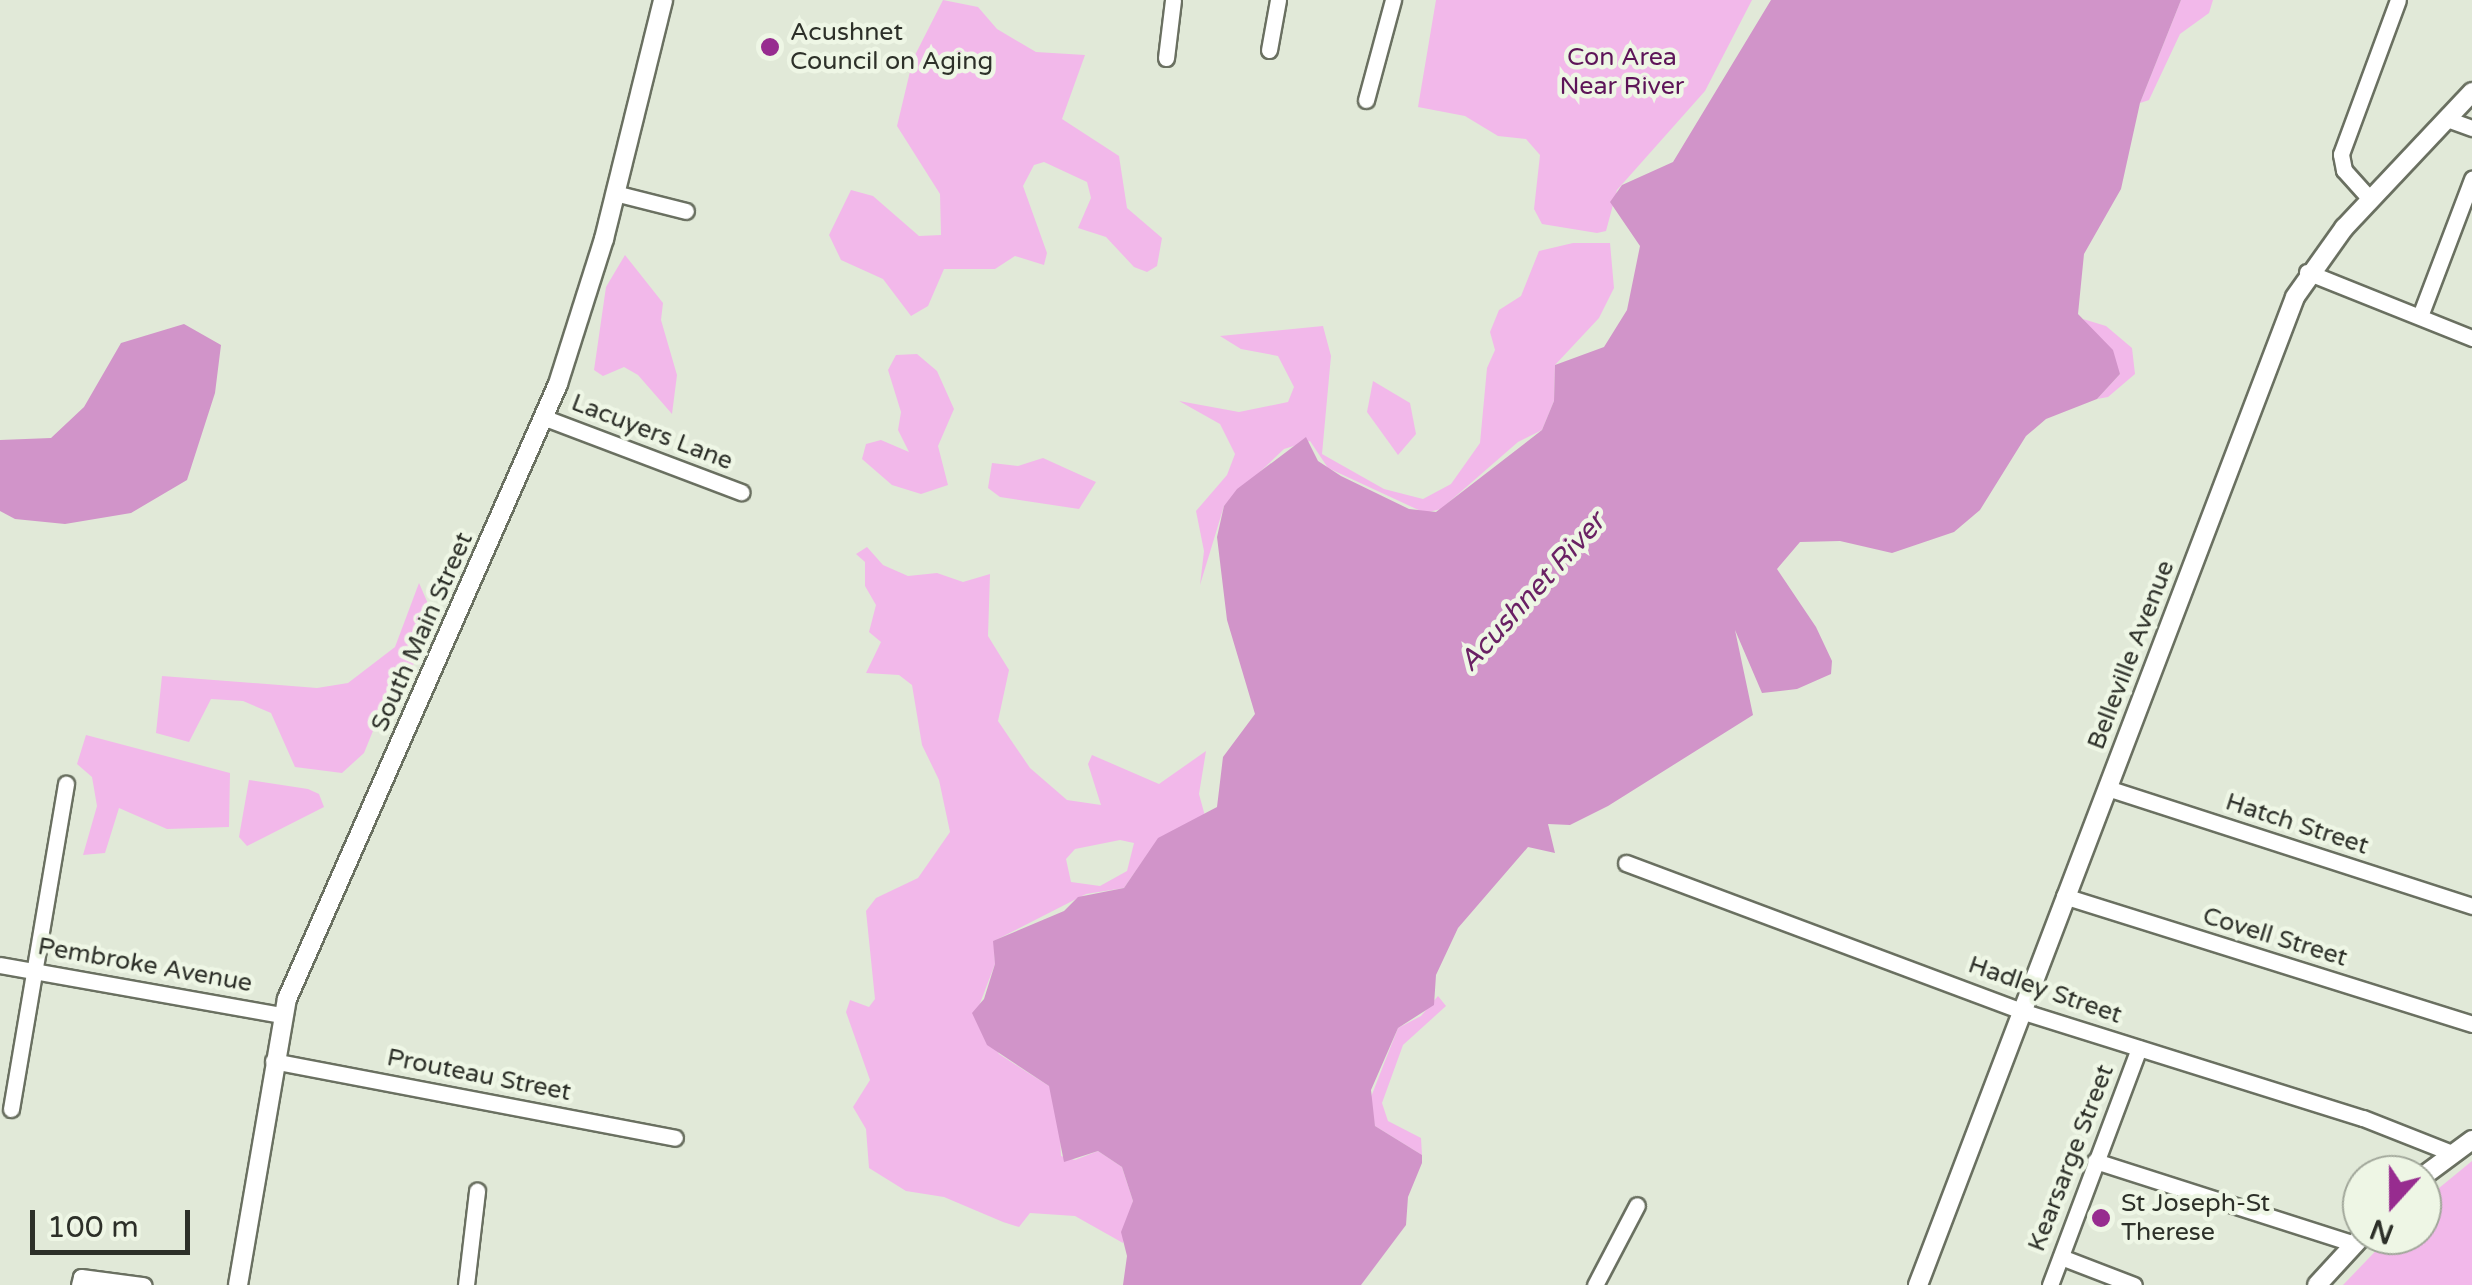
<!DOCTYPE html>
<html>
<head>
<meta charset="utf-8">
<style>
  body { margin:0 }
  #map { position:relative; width:2472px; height:1285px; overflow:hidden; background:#e1e9d8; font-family:"Varela Round",sans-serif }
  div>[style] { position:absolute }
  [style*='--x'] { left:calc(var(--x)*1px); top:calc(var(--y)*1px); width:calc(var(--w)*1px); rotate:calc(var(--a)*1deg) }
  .green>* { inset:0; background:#f2b8ea }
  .water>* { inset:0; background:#d194c9 }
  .roads { filter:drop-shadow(2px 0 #6a7061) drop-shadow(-2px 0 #6a7061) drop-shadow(0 2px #6a7061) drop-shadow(0 -2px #6a7061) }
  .minor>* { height:15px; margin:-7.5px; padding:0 7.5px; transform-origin:7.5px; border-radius:7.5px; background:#fff }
  .major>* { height:18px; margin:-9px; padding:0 9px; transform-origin:9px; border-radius:9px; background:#fff }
  .dots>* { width:28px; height:28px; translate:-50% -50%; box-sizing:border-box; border:5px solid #eef6e5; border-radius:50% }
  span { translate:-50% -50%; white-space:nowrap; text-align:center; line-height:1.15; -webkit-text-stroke:9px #eef6e5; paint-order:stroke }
  .poi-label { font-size:25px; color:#2d3029 }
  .left { translate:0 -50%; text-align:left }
  .park-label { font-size:25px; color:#5d1458 }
  .street-label { font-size:25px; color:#2d3029 }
  .water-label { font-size:28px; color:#6a2164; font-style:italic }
  .north { position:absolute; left:2342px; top:1155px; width:100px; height:100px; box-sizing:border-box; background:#eef6e5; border:2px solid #a1a79a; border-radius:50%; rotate:201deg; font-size:28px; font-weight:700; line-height:40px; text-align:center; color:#2d3029 }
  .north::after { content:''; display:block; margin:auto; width:35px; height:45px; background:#972c8f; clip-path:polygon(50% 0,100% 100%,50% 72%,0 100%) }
  .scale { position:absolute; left:30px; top:1210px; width:160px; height:45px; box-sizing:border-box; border:5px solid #2d3029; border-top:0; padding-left:12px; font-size:30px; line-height:35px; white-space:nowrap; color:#2d3029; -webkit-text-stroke:8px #eef6e5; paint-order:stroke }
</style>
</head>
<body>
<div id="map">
  <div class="green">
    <i style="clip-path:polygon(943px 0,978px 7px,997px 29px,1036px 52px,1085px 55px,1062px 119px,1119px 156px,1127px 208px,1162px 238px,1157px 266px,1147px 272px,1134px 267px,1106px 237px,1078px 228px,1091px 198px,1087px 182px,1044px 162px,1034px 165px,1023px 186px,1047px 253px,1044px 265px,1015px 256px,995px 269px,944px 269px,928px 306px,911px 316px,883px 279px,841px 260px,829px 235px,851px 190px,873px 196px,919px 236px,941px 235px,940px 194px,897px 126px,913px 59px)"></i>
    <i style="clip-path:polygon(1436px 0,1752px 0,1705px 91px,1617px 190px,1606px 231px,1597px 233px,1542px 224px,1534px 209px,1540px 155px,1526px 139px,1498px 136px,1465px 116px,1418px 107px)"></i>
    <i style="clip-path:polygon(2181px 0,2213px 0,2209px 13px,2180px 34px,2149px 100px,2140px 103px)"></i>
    <i style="clip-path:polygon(1573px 243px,1610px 243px,1614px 288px,1599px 318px,1555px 365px,1554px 401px,1542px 430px,1518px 442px,1441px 509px,1425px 513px,1328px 468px,1310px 441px,1284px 449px,1224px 506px,1200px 585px,1204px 551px,1196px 511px,1227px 475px,1235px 454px,1220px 424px,1179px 401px,1239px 412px,1288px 402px,1294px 387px,1278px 356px,1241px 349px,1220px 336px,1323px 326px,1331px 356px,1322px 454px,1384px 489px,1423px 499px,1451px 484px,1480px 443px,1487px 368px,1495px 350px,1490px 332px,1499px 310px,1521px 296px,1539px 251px)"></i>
    <i style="clip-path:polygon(625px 255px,663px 303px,661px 320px,677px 375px,672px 414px,638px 375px,624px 367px,603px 376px,594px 370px,606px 287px)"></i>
    <i style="clip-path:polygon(2083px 319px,2106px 326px,2132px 348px,2135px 374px,2108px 397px,2097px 399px,2120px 374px)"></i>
    <i style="clip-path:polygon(917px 354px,937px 371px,954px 409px,938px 446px,948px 485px,921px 494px,892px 485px,862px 459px,866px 444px,881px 440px,909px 452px,898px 430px,901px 412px,888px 370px,896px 355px)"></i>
    <i style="clip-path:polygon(1373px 381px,1410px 403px,1416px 434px,1398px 455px,1367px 412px)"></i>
    <i style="clip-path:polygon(1043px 458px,1096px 482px,1079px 509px,1000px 497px,988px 488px,992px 463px,1018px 466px)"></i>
    <i style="clip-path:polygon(evenodd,867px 547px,883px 565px,908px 576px,937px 573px,963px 582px,990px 574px,988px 636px,1009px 670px,998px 721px,1030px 768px,1067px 800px,1101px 805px,1088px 764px,1092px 755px,1159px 784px,1206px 751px,1199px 794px,1205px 816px,1158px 839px,1124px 888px,1086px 894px,994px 941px,995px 964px,979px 1006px,984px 1030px,999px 1054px,1049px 1086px,1059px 1112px,1061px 1156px,1075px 1160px,1098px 1151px,1122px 1167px,1133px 1201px,1123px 1243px,1075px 1216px,1030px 1213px,1019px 1227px,1003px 1222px,944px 1197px,906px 1191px,869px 1168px,866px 1129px,853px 1107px,870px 1080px,846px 1012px,850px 1000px,869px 1007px,875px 999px,866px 911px,876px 898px,918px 878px,950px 832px,939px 780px,922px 745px,912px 685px,899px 675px,866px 673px,881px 642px,869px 632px,876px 605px,865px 586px,865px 562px,856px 554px,867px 547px,1120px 840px,1134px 843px,1127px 871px,1100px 886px,1071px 882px,1066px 859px,1075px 849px,1120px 840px)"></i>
    <i style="clip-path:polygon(419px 583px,429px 606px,417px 656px,394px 711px,377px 721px,364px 753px,342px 773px,295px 767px,271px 713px,243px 701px,211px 699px,189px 742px,156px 733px,162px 676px,317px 688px,348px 683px,395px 647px)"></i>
    <i style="clip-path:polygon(86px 735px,230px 773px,229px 827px,167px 829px,119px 808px,105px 853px,83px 855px,97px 806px,92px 777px,77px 764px)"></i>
    <i style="clip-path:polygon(249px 780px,308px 789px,319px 794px,324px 807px,247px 846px,239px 837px)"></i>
    <i style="clip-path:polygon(1438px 996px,1446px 1006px,1403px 1045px,1382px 1103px,1388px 1121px,1421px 1138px,1422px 1155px,1375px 1126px,1369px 1102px,1398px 1028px,1421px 1016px)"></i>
    <i style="clip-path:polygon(2472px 1161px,2472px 1285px,2343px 1285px,2391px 1235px,2422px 1235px,2422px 1202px)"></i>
  </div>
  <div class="water">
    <i style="clip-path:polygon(1771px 0,2181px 0,2140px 103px,2121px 189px,2084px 254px,2078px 314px,2113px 350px,2120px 374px,2097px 399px,2046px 419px,2026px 436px,1980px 510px,1954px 532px,1892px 553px,1840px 541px,1800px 542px,1777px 569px,1816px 627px,1832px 661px,1831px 674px,1797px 689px,1762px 693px,1735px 630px,1753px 715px,1608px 806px,1570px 825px,1548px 824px,1555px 853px,1528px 847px,1458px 928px,1436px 975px,1434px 1005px,1398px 1028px,1371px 1090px,1375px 1126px,1422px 1155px,1422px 1163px,1408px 1197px,1406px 1225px,1361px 1285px,1123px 1285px,1127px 1256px,1121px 1232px,1133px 1201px,1122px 1167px,1098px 1151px,1064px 1162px,1049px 1086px,987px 1045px,972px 1013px,984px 999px,995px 964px,993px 941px,1064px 911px,1078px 897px,1124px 888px,1158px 838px,1217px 807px,1223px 757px,1255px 714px,1227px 620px,1217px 537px,1224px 506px,1237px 489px,1306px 437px,1318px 461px,1341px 476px,1409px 509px,1436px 512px,1542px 430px,1554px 401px,1555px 365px,1604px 347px,1627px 310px,1640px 246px,1610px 202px,1622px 185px,1673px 162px)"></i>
    <i style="clip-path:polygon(184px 324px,221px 345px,215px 393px,187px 480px,131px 513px,65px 524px,15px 519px,0 511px,0 440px,51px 438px,84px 407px,121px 343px)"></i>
  </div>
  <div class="roads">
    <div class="minor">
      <i style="--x:1269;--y:50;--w:51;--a:-79.8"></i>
      <i style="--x:1166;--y:58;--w:58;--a:-83.1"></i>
      <i style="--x:1366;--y:100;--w:104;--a:-74.9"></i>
      <i style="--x:2447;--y:119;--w:27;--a:20"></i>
      <i style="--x:615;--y:193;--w:73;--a:14.2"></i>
      <i style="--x:2370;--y:199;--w:39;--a:-132"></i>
      <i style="--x:2344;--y:170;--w:16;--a:-101"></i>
      <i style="--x:2341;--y:154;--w:164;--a:-69.7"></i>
      <i style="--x:2307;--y:272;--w:178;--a:21.8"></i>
      <i style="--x:2420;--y:316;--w:147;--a:-69.2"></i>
      <i style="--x:545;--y:418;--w:210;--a:20.7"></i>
      <i style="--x:2107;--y:788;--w:384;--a:17.9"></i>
      <i style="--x:1626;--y:863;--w:422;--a:20.5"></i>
      <i style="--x:2021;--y:1011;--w:358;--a:17.4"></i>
      <i style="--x:2363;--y:1118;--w:96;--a:21.5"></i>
      <i style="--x:2064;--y:896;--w:428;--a:17.4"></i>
      <i style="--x:0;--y:965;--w:286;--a:10.1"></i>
      <i style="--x:273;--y:1061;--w:409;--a:10.8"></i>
      <i style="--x:11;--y:1109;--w:330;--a:-80.4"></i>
      <i style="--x:2095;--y:1161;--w:273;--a:17.7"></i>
      <i style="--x:2061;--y:1257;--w:78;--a:21"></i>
      <i style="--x:79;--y:1285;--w:8;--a:-76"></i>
      <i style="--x:81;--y:1277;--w:63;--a:7.4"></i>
      <i style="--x:466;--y:1285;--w:95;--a:-83.3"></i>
      <i style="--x:1595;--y:1285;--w:90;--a:-62.3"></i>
      <i style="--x:2050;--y:1285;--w:253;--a:-69.4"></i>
    </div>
    <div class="major">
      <i style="--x:2422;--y:1177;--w:62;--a:-36.5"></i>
      <i style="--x:238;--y:1285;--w:290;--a:-80.3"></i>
      <i style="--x:287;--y:999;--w:672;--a:-66.22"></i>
      <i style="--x:558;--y:384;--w:152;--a:-72.4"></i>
      <i style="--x:604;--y:239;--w:246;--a:-76.1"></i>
      <i style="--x:1918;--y:1285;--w:1057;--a:-69.11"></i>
      <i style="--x:2295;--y:297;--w:85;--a:-54.6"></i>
      <i style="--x:2344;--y:228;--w:187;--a:-46.7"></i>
      <i style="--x:2317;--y:1285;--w:68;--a:-47.4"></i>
    </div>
  </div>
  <div class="dots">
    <i style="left:770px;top:47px;background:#972c8f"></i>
    <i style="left:2101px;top:1218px;background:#972c8f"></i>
  </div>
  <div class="poi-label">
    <span class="left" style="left:790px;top:47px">Acushnet<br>Council on Aging</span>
    <span class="left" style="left:2121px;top:1218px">St Joseph-St<br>Therese</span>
  </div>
  <div class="park-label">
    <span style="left:1622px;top:72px">Con Area<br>Near River</span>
  </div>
  <div class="street-label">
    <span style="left:652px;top:432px;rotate:21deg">Lacuyers Lane</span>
    <span style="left:422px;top:632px;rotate:-66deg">South Main Street</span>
    <span style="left:2131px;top:655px;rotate:-69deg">Belleville Avenue</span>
    <span style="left:2297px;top:824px;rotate:18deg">Hatch Street</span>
    <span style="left:2275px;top:937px;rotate:17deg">Covell Street</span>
    <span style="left:145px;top:965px;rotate:10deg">Pembroke Avenue</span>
    <span style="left:2045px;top:990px;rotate:19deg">Hadley Street</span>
    <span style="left:479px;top:1075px;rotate:11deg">Prouteau Street</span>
    <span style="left:2071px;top:1158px;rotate:-69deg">Kearsarge Street</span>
  </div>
  <div class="water-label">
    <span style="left:1532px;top:592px;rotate:-48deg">Acushnet River</span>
  </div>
  <div class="north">N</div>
  <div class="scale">100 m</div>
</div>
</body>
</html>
